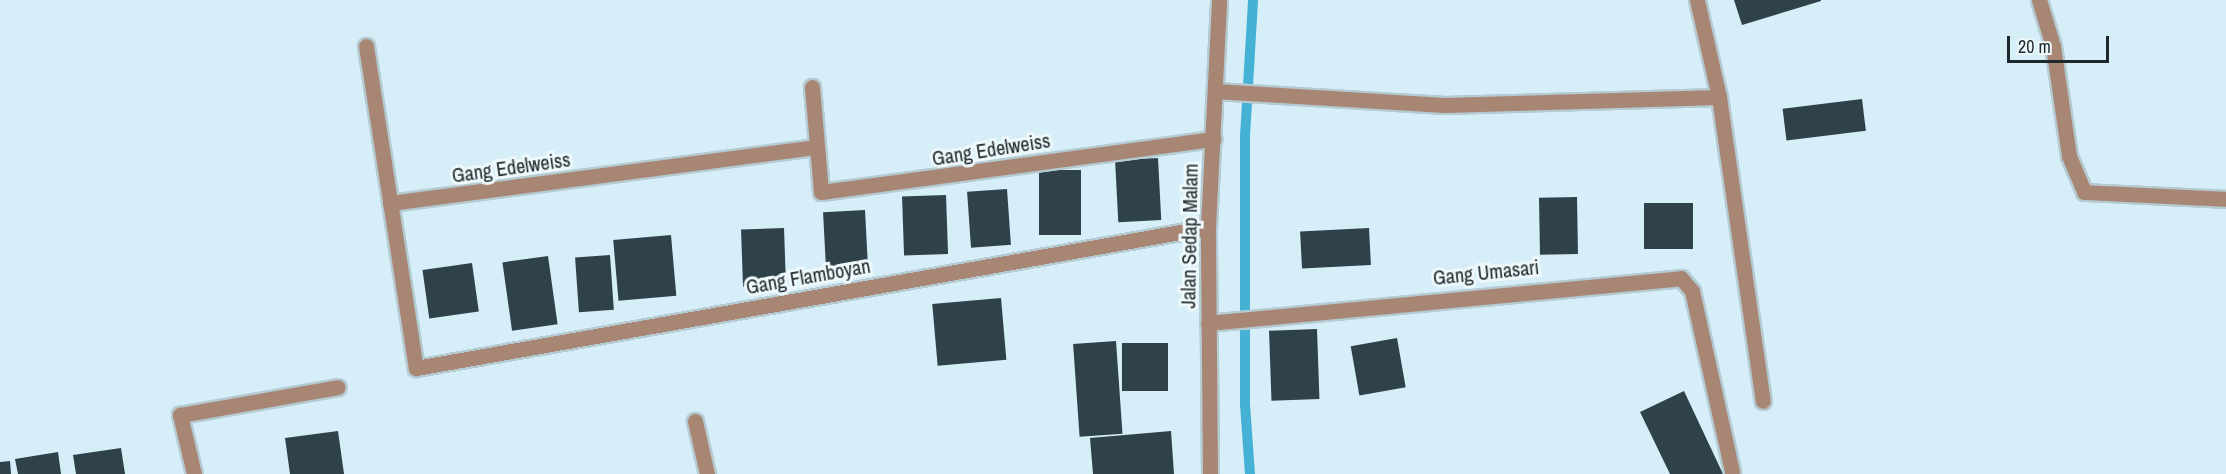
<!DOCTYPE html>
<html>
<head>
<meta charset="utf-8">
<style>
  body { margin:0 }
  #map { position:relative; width:2226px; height:474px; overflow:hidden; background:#d6eef7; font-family:"Archivo Narrow",sans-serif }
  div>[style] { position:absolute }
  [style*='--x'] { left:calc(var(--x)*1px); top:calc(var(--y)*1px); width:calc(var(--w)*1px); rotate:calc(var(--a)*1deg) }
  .stream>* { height:10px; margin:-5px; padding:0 5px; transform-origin:5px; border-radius:5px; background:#45b2d5 }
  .building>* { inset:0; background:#2f424a; transform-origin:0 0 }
  .roads { filter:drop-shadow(2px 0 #b5cad2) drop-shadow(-2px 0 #b5cad2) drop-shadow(0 2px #b5cad2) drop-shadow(0 -2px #b5cad2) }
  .minor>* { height:15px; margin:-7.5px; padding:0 7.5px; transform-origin:7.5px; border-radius:7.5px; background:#a78673 }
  span { translate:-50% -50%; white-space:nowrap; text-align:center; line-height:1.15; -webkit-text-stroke:6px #eff9fc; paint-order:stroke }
  .street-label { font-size:20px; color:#1e272a }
  .scale { position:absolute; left:2007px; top:36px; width:102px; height:27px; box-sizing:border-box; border:3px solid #1e272a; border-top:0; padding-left:8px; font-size:18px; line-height:21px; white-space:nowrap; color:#1e272a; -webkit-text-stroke:4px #eff9fc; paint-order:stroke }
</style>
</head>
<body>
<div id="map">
  <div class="stream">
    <i style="--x:1250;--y:474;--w:69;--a:-94.1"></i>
    <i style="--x:1245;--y:405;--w:269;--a:-90"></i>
    <i style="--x:1245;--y:136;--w:136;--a:-86.6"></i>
  </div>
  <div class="building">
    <i style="clip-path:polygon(1734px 0,1821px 0,1821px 1px,1742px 25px)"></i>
    <i style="left:1862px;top:99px;width:32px;height:80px;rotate:83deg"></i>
    <i style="left:1158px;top:158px;width:62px;height:43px;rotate:87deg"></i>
    <i style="left:1039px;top:170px;width:42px;height:65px"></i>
    <i style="left:1007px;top:189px;width:56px;height:40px;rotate:86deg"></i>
    <i style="left:946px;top:195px;width:59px;height:44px;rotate:88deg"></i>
    <i style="left:1577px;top:197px;width:57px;height:38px;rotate:89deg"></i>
    <i style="left:1644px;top:203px;width:49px;height:46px"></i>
    <i style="left:865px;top:210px;width:54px;height:42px;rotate:87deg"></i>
    <i style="left:784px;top:228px;width:57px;height:43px;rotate:88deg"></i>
    <i style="left:1369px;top:228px;width:37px;height:69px;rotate:87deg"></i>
    <i style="left:671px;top:235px;width:61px;height:58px;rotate:85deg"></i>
    <i style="left:610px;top:255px;width:55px;height:35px;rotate:86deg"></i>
    <i style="left:548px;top:256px;width:69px;height:46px;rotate:82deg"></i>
    <i style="left:472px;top:263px;width:49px;height:50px;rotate:82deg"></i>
    <i style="left:1001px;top:298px;width:62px;height:69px;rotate:85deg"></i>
    <i style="left:1317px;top:329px;width:70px;height:48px;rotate:88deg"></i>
    <i style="left:1397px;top:338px;width:50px;height:47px;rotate:80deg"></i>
    <i style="left:1116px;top:341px;width:93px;height:43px;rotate:86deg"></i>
    <i style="left:1122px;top:343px;width:46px;height:48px"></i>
    <i style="clip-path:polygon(1684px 391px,1723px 474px,1670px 474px,1640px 412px)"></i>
    <i style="clip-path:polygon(338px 431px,344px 474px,290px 474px,285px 438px)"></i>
    <i style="clip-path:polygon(1171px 431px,1174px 474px,1093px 474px,1090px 438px)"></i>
    <i style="clip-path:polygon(121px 448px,125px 474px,76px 474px,73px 455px)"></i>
    <i style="clip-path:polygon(58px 452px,61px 474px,18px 474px,15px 459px)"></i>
    <i style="clip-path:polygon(10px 461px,11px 474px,0 474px,0 462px)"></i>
  </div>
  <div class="roads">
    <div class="minor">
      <i style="--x:1697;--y:0;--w:99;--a:77.2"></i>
      <i style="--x:1719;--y:97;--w:307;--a:81.8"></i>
      <i style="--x:2039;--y:0;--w:48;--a:73.1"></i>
      <i style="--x:2053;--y:46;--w:111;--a:81.7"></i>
      <i style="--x:2069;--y:156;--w:39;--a:67"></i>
      <i style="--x:2084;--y:192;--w:142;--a:2.8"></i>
      <i style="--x:366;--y:46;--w:326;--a:81.2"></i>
      <i style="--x:416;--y:368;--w:804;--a:-10.09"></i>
      <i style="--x:812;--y:87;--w:105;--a:85.1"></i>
      <i style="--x:821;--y:192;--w:396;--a:-7.7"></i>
      <i style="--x:1215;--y:91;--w:230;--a:3.5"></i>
      <i style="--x:1445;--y:105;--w:274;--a:-1.7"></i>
      <i style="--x:390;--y:203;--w:430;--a:-7.5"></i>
      <i style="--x:1208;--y:323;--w:475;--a:-5.4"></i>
      <i style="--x:1681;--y:278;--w:17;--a:50"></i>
      <i style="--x:1692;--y:291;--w:185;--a:77.5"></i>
      <i style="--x:695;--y:421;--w:54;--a:77.2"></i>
      <i style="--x:194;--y:474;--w:61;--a:-103.3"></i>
      <i style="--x:180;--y:415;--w:160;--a:-10"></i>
      <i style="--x:1210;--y:474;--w:247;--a:-90.5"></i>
      <i style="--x:1208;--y:227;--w:227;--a:-87.2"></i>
    </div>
  </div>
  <div class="street-label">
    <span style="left:991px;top:149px;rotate:-9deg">Gang Edelweiss</span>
    <span style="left:511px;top:167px;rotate:-8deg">Gang Edelweiss</span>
    <span style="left:1189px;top:236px;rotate:-89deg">Jalan Sedap Malam</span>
    <span style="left:1486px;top:272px;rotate:-6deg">Gang Umasari</span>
    <span style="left:808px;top:276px;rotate:-10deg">Gang Flamboyan</span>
  </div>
  <div class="scale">20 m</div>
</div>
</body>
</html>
